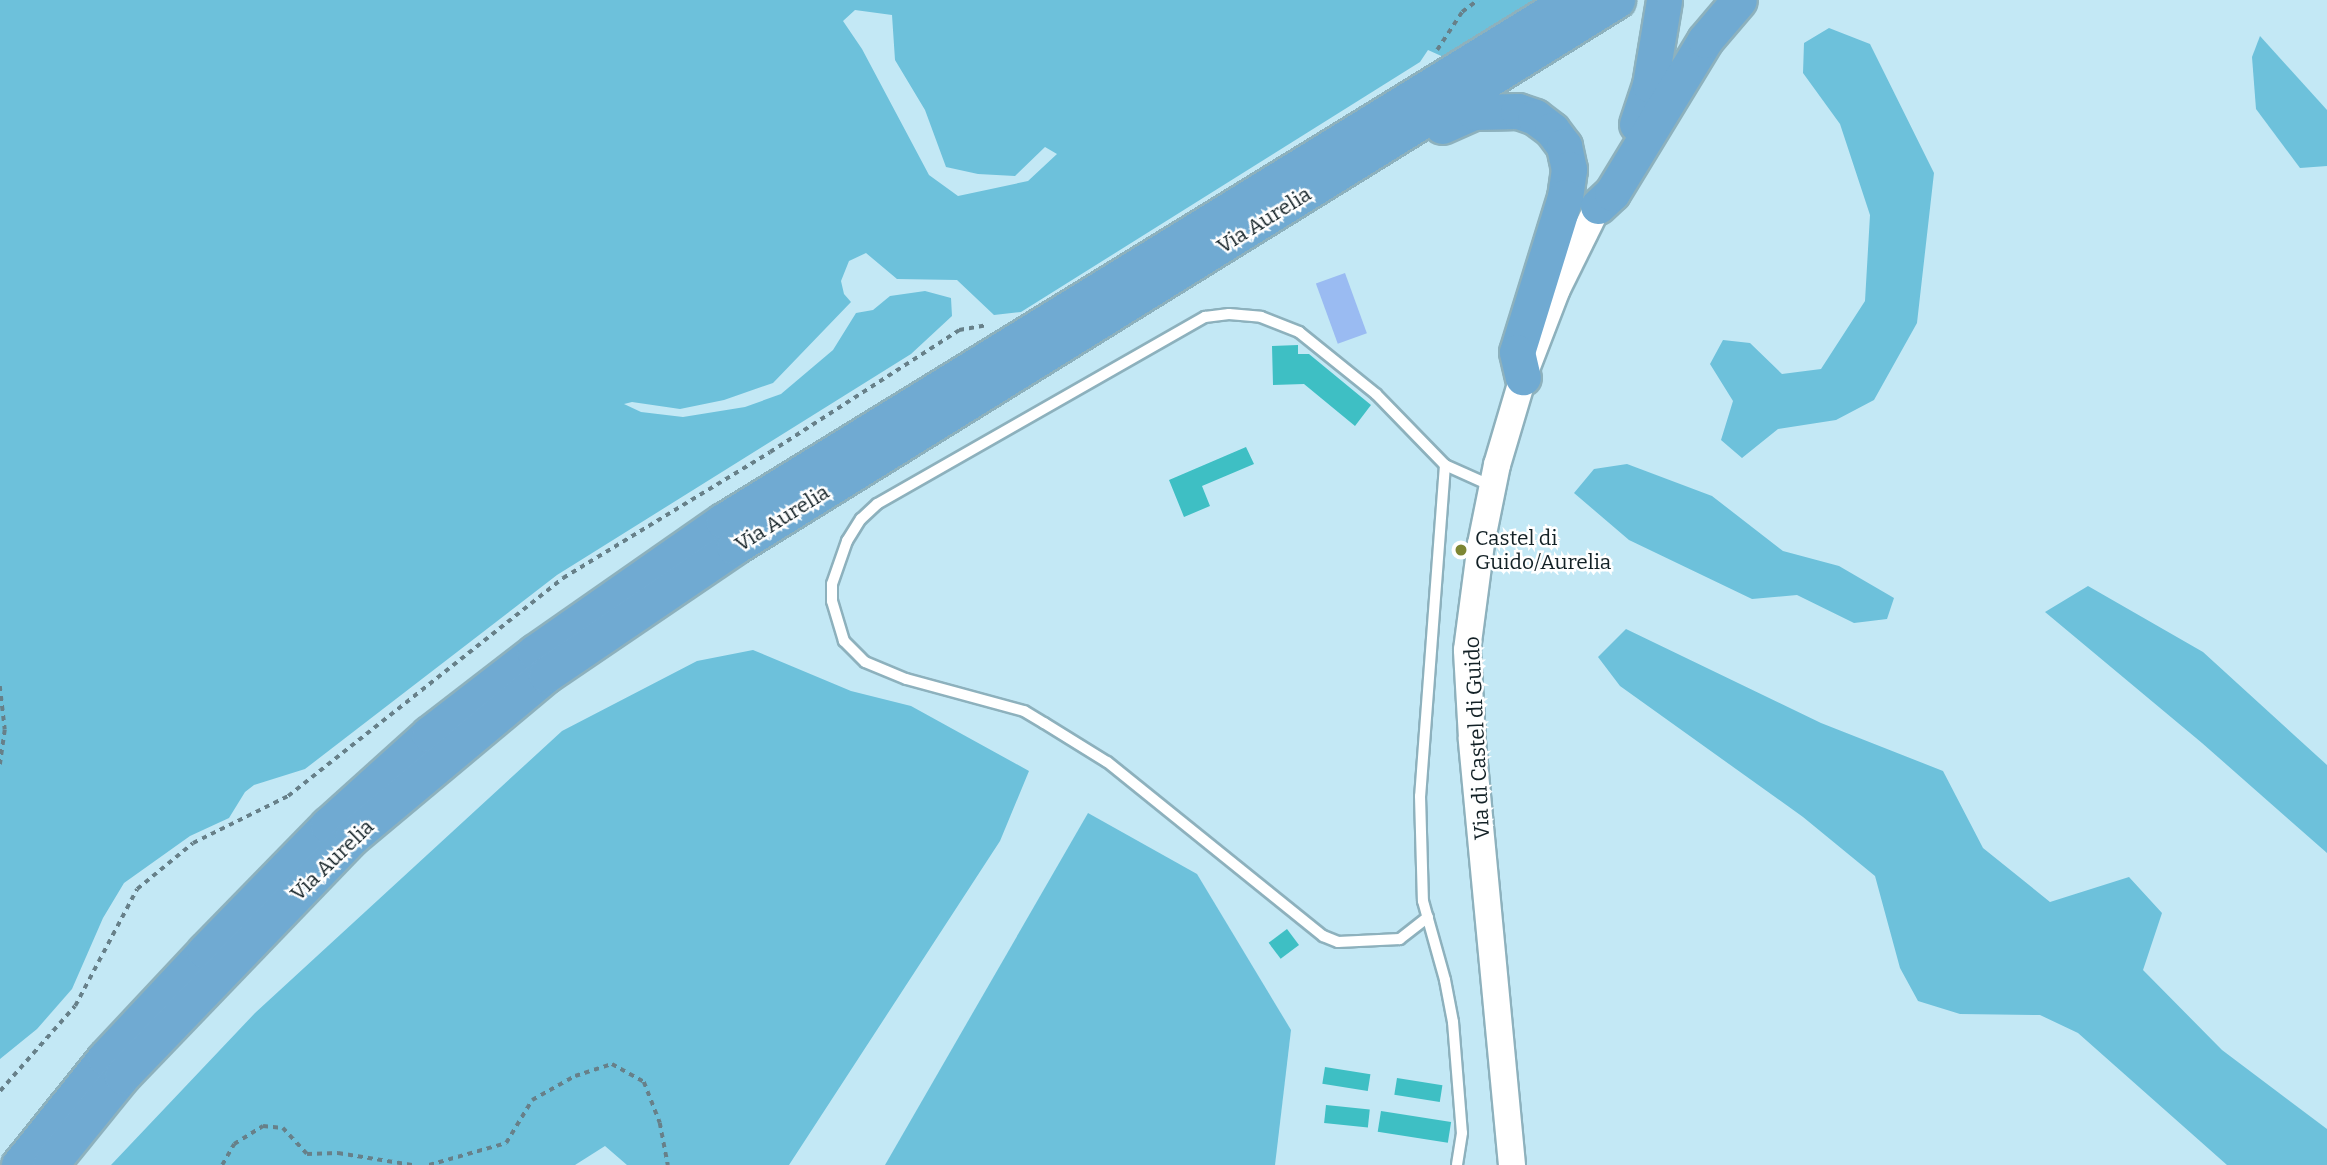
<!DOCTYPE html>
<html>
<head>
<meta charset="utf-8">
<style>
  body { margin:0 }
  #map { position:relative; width:2327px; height:1165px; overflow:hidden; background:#c3e8f5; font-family:Bitter,serif }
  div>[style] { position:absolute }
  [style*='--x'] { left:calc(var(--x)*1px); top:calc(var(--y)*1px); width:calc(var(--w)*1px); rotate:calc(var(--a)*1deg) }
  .green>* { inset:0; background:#6dc1db }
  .water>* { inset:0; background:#9abbf2; transform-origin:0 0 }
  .building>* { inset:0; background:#3ebfc4; transform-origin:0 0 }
  .path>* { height:3.5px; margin-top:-1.75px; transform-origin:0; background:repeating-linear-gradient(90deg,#678089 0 5px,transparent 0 10px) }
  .roads { filter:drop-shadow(2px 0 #8db1bd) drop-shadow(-2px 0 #8db1bd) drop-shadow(0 2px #8db1bd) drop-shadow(0 -2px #8db1bd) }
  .service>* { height:10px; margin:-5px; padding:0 5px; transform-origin:5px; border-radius:5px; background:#fff }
  .tertiary>* { height:26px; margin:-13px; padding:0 13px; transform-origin:13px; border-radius:13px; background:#fff }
  .trunk>* { height:35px; margin:-17.5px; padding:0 17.5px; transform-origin:17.5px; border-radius:17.5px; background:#70aad2 }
  .dots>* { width:19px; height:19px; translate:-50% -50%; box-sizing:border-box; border:4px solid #fff; border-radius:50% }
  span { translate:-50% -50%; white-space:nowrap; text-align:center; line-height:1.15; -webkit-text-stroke:5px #fff; paint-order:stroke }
  .street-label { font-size:21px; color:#132126 }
  .poi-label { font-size:21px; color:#132126 }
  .left { translate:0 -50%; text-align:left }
</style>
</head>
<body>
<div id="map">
  <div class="green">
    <i style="clip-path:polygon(evenodd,0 0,1542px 0,1448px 59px,1428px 50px,1420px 62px,1021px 312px,994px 315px,957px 280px,897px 279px,866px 253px,849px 261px,841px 281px,844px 294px,851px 302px,773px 383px,724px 400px,680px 409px,632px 402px,624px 404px,641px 412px,683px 417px,745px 407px,781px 394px,833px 350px,856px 313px,873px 310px,890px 296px,925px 291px,951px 298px,952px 316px,911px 354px,557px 575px,305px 769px,254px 785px,245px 792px,229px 818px,190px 836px,124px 883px,103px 918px,72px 989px,37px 1029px,0 1059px,0 0,855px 10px,892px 15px,895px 60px,925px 110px,946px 167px,978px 174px,1015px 176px,1045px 147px,1057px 154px,1028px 181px,958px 196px,929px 175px,862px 49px,843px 21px,855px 10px)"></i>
    <i style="clip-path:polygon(1829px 28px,1870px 44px,1934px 173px,1917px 323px,1874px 400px,1836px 420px,1778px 429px,1742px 458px,1721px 440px,1733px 401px,1710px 364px,1723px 340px,1750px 343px,1782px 374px,1821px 369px,1865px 301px,1870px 215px,1840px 124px,1803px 73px,1804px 43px)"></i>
    <i style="clip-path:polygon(2260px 36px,2327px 110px,2327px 166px,2300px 168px,2256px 109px,2252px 57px)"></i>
    <i style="clip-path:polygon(1627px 464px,1712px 496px,1783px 551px,1839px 566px,1894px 598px,1887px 619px,1854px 623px,1797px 595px,1752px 599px,1629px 540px,1574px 493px,1594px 469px)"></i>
    <i style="clip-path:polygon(2088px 586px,2203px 652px,2327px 765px,2327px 853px,2202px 743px,2045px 612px)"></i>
    <i style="clip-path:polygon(1626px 629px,1821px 723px,1943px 771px,1983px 848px,2050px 902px,2129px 877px,2162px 913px,2143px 970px,2222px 1050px,2327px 1129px,2327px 1165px,2227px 1165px,2078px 1033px,2040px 1015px,1960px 1014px,1918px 1001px,1900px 968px,1875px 876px,1803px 817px,1620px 686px,1598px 657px)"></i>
    <i style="clip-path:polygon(753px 650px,851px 691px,911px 706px,1029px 771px,1000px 841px,789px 1165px,627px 1165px,605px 1146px,575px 1165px,111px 1165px,255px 1013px,562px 731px,697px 661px)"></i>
    <i style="clip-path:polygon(1088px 813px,1197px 874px,1291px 1030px,1275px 1165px,885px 1165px)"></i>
  </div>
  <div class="water">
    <i style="left:1345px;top:273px;width:64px;height:31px;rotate:70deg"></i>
  </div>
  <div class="building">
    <i style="clip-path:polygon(1298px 345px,1298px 354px,1309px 354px,1371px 405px,1355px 426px,1304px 384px,1273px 385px,1272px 346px)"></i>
    <i style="clip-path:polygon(1246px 447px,1254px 464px,1202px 486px,1210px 506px,1184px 517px,1169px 480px)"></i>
    <i style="left:1287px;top:929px;width:20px;height:23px;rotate:53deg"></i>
    <i style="left:1325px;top:1067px;width:46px;height:17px;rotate:9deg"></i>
    <i style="left:1397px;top:1078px;width:46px;height:17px;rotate:9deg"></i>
    <i style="left:1326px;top:1105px;width:44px;height:18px;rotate:6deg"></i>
    <i style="left:1381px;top:1111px;width:71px;height:21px;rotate:9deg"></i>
  </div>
  <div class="path">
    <i style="--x:1437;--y:50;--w:45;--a:-56.7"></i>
    <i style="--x:1462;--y:12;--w:20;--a:-37"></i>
    <i style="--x:0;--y:686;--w:44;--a:83.5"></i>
    <i style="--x:5;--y:730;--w:35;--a:98"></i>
    <i style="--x:0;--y:1091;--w:113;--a:-48.6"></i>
    <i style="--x:75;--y:1006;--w:132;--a:-62.1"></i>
    <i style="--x:137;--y:889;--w:72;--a:-39.4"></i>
    <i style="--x:193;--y:843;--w:106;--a:-26.3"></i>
    <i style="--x:288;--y:796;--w:351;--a:-38.4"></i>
    <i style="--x:563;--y:578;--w:242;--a:-31.3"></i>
    <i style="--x:770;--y:452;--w:225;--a:-32.8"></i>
    <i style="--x:959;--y:330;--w:29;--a:-10"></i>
    <i style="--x:222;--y:1165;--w:24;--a:-60"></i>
    <i style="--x:234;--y:1144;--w:34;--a:-32"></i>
    <i style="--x:263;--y:1126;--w:20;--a:6"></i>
    <i style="--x:283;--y:1128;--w:35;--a:47"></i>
    <i style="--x:307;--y:1154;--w:31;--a:-2"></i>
    <i style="--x:338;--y:1153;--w:75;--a:9.2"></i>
    <i style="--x:429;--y:1165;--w:80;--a:-15.9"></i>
    <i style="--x:506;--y:1143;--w:50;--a:-58.8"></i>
    <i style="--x:532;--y:1100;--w:49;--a:-29.2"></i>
    <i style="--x:575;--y:1076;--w:39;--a:-18"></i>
    <i style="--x:612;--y:1064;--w:37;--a:29"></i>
    <i style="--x:644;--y:1082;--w:44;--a:68.7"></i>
    <i style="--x:660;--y:1123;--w:43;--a:79.2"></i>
  </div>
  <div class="roads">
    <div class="service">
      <i style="--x:1445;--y:465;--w:332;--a:94.3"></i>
      <i style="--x:1420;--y:796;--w:105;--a:88.4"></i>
      <i style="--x:1423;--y:901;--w:82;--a:74.4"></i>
      <i style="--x:1445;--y:980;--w:43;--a:79.2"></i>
      <i style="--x:1453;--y:1022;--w:111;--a:85.4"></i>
      <i style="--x:1462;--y:1133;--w:32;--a:99"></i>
      <i style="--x:1428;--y:917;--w:36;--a:142"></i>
      <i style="--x:1400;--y:939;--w:62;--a:177.2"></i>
      <i style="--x:1338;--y:942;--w:16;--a:-158"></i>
      <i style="--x:1323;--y:936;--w:277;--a:-141.1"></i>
      <i style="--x:1107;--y:762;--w:74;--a:-148.2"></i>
      <i style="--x:1044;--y:723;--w:23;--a:-149"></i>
      <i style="--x:1024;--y:711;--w:122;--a:-164.8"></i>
      <i style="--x:906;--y:679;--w:44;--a:-157.5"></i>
      <i style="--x:865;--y:662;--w:30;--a:-135"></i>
      <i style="--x:844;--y:641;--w:42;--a:-106.7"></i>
      <i style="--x:832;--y:601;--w:17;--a:-90"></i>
      <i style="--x:832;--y:584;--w:46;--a:-70.8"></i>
      <i style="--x:847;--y:541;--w:26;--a:-58"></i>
      <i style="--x:861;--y:519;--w:22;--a:-43"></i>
      <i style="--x:877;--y:504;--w:378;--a:-29.7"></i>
      <i style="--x:1205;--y:317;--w:24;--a:-7"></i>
      <i style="--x:1229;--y:314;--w:32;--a:5"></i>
      <i style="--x:1261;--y:317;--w:41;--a:21.5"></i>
      <i style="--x:1299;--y:332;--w:99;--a:38.8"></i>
      <i style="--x:1376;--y:394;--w:99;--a:45.8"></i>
      <i style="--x:1445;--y:465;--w:51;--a:24.1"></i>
    </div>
    <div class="tertiary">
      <i style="--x:1512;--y:1165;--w:429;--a:-95.4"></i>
      <i style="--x:1472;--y:738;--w:88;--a:-93.3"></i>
      <i style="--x:1467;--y:650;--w:107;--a:-82.5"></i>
      <i style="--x:1481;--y:544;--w:81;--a:-78.6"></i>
      <i style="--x:1497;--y:465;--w:92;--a:-73.5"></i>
      <i style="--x:1523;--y:377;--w:94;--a:-68.9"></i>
      <i style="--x:1557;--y:289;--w:93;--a:-63.7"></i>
    </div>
    <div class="trunk">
      <i style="--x:1637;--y:124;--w:41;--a:-71.6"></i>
      <i style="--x:1650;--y:85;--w:86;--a:-80.6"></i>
      <i style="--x:1442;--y:126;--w:35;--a:-24"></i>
      <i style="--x:1474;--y:112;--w:44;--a:-1.3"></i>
      <i style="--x:1518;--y:111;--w:18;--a:19"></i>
      <i style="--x:1535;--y:117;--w:21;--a:37"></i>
      <i style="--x:1552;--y:130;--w:20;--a:53"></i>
      <i style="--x:1564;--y:146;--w:24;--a:78"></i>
      <i style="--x:1569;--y:169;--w:28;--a:98"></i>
      <i style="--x:1565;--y:197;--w:162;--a:107.2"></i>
      <i style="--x:1517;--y:352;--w:26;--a:77"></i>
      <i style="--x:1598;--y:206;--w:19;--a:-43"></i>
      <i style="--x:1612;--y:193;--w:179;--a:-58.7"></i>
      <i style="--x:1705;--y:40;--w:52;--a:-49.6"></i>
      <i style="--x:19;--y:1165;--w:137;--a:-51.2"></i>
      <i style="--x:105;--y:1058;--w:146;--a:-46.9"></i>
      <i style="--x:205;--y:951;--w:176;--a:-45.7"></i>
      <i style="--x:328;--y:825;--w:136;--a:-42"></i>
      <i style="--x:429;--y:734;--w:134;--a:-37.7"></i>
      <i style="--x:535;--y:652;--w:229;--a:-34.9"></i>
      <i style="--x:723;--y:521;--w:994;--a:-31.6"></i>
      <i style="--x:50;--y:1165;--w:114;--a:-51"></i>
      <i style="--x:122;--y:1076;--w:332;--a:-46.1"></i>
      <i style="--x:352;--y:837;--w:253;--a:-39.9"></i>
      <i style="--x:546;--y:675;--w:227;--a:-34.2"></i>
      <i style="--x:734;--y:547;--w:1039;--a:-31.78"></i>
    </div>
  </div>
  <div class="dots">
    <i style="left:1461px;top:550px;background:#7d8633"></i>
  </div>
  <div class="street-label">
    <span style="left:1264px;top:220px;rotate:-32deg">Via Aurelia</span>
    <span style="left:782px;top:518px;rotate:-32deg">Via Aurelia</span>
    <span style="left:1477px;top:738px;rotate:-93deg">Via di Castel di Guido</span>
    <span style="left:332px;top:860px;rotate:-44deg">Via Aurelia</span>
  </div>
  <div class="poi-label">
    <span class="left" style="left:1475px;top:550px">Castel di<br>Guido/Aurelia</span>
  </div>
</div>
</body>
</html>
